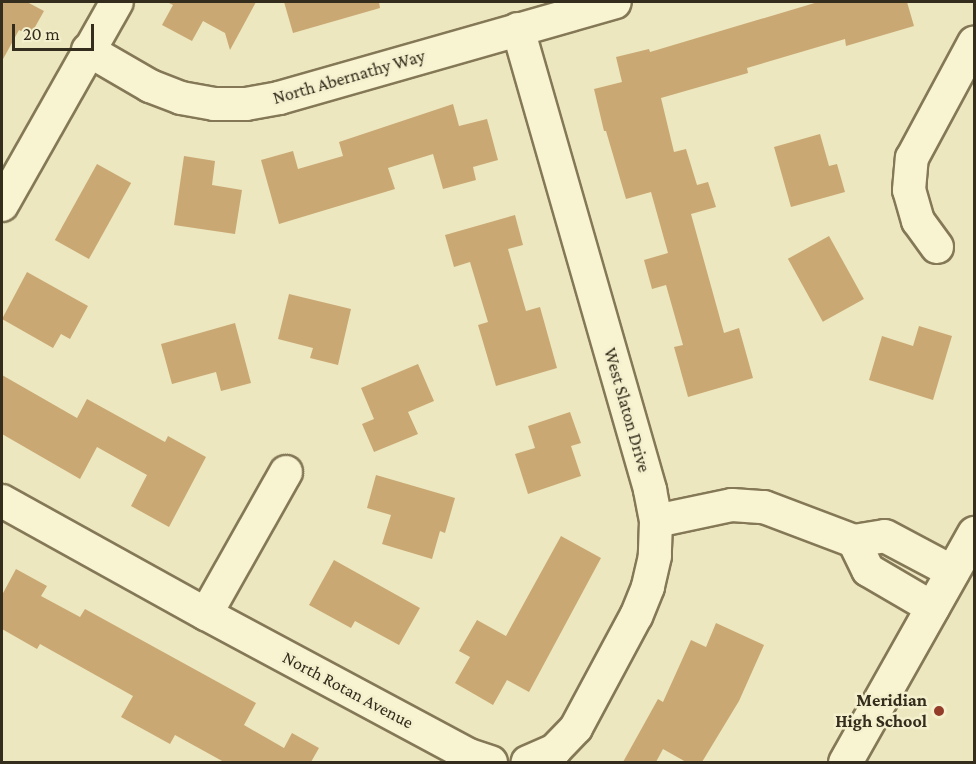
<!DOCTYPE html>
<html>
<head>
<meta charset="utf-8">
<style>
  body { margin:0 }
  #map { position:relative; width:976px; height:764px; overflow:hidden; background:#ece7be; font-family:"Crimson Pro",serif }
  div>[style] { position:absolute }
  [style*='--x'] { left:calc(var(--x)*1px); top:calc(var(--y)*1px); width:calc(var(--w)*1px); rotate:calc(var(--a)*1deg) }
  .building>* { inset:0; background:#caa874; transform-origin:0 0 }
  .roads { filter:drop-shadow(2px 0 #847857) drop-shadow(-2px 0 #847857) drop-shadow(0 2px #847857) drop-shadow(0 -2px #847857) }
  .street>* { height:32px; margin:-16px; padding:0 16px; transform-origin:16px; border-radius:16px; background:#f8f3d1 }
  .secondary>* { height:33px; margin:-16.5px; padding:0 16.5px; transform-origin:16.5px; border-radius:16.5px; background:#f8f3d1 }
  .dots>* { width:16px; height:16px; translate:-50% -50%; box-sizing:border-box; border:3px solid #f4f0cd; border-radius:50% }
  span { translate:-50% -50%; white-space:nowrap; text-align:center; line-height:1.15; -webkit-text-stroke:5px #f4f0cd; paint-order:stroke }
  .street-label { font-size:18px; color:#342c1c }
  .poi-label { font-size:18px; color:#342c1c; font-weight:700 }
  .right { translate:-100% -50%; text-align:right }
  .frame { position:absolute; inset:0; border:3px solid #342c1c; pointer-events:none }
  .scale { position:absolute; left:12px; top:24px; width:82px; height:27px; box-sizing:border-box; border:3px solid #342c1c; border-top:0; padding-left:8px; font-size:18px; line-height:21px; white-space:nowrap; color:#342c1c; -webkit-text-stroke:4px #f4f0cd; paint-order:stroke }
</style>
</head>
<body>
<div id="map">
  <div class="building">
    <i style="clip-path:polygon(2px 2px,27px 2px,44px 11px,30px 36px,19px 30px,2px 61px)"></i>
    <i style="clip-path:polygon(167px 2px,256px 2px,230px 50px,225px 33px,203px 21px,192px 41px,162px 25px,173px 5px)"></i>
    <i style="clip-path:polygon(284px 2px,379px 2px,380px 8px,293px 33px)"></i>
    <i style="clip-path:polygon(818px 2px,907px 2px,914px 26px,846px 46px,845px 39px,747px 68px,748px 73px,661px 98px,674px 152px,686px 149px,697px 185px,708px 182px,716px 207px,691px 214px,724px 333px,739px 328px,753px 378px,688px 397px,674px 347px,683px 345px,666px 285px,652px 289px,644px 260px,668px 253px,651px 192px,626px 199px,606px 131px,604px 131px,594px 89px,622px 82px,616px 57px,649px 49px,650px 52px)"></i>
    <i style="clip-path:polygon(453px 104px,459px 126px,487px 119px,498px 160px,473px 167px,476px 180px,443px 189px,433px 154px,388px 168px,395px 189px,279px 224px,261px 160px,293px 151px,298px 169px,343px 156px,339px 142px)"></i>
    <i style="clip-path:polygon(820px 134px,829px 166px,837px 164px,845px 192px,791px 207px,774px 147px)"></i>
    <i style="clip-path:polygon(184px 156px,215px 161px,212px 185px,242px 190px,235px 234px,174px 225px)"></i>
    <i style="left:97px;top:164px;width:39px;height:87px;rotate:29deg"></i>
    <i style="clip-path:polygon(515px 215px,523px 245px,508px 249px,526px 311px,540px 307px,557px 368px,496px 386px,478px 325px,488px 322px,470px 262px,454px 267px,445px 235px)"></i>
    <i style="left:829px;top:236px;width:72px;height:47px;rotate:61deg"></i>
    <i style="clip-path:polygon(27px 272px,88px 306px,70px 339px,61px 334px,53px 348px,2px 319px)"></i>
    <i style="clip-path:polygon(289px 294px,351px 309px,338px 365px,310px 358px,313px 348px,278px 339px)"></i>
    <i style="clip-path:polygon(235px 323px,251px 383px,221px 391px,216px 372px,172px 384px,161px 344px)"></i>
    <i style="clip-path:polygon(919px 326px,952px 336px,933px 400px,869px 380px,882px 336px,913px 346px)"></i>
    <i style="clip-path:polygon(418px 364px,434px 401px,408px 412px,418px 434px,374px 452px,362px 424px,374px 419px,361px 388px)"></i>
    <i style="clip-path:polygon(2px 375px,77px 418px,87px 399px,165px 442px,168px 436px,206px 457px,169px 527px,131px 506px,147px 475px,97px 447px,80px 479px,2px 434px)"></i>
    <i style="clip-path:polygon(570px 412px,581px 443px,571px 446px,581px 476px,528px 494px,515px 454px,535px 448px,528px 426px)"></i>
    <i style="clip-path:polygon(376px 475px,455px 498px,445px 533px,440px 531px,432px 559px,382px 544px,391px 515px,367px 508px)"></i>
    <i style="clip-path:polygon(561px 536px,601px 558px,529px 692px,507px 680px,493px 705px,455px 683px,470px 657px,459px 651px,477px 620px,506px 636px)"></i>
    <i style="clip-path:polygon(334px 560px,420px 608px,399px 645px,355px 621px,351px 628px,309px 605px)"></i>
    <i style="clip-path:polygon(16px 569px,47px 586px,41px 596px,80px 617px,85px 609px,256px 703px,244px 725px,284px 748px,292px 733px,319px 748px,311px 762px,224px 762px,175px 735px,170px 744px,121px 717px,133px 696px,40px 644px,37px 649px,2px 629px,2px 595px)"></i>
    <i style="clip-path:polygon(716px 623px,764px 645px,739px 701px,702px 762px,686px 762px,663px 749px,656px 762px,623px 762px,658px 699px,663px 702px,691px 640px,706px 647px)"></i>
  </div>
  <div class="roads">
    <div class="street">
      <i style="--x:518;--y:29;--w:480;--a:74"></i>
      <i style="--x:650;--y:490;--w:32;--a:79"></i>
      <i style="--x:656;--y:521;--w:35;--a:92"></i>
      <i style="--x:655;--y:556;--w:32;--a:103"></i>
      <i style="--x:648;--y:587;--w:31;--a:112"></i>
      <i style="--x:636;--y:616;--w:127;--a:118.2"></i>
      <i style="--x:576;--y:728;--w:30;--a:134"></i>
      <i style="--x:555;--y:750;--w:30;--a:156"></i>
      <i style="--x:88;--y:50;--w:72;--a:30.1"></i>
      <i style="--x:150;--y:86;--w:33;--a:21"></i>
      <i style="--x:181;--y:98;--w:34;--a:10"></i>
      <i style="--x:214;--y:104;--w:32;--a:0"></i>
      <i style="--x:246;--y:104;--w:34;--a:-10"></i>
      <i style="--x:279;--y:98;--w:349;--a:-15.9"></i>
      <i style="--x:2;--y:205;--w:233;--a:-60.5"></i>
      <i style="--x:937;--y:247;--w:32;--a:-126"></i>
      <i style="--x:918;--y:221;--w:32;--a:-106"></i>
      <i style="--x:909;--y:190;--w:32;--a:-85"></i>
      <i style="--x:912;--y:158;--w:131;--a:-61.7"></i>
      <i style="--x:2;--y:501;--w:233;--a:29"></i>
      <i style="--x:206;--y:614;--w:298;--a:28.2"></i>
      <i style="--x:469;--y:755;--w:23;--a:18"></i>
      <i style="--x:656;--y:521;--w:78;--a:-11.9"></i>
      <i style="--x:732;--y:505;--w:32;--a:4"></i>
      <i style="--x:764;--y:507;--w:96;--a:20.7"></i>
      <i style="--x:933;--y:608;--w:75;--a:-149.7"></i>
      <i style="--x:868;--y:570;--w:32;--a:-116"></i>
      <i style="--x:854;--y:541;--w:31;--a:-9"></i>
      <i style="--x:885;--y:536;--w:77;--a:27.9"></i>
      <i style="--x:206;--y:614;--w:163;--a:-60.6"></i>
    </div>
    <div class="secondary">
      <i style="--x:845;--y:762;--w:263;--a:-60.6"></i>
    </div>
  </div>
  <div class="dots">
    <i style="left:939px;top:711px;background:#923c29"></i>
  </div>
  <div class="street-label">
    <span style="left:349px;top:77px;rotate:-16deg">North Abernathy Way</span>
    <span style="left:627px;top:410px;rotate:74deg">West Slaton Drive</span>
    <span style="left:348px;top:690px;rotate:28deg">North Rotan Avenue</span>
  </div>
  <div class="poi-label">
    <span class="right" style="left:927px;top:711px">Meridian<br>High School</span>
  </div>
  <div class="frame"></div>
  <div class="scale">20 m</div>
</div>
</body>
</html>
